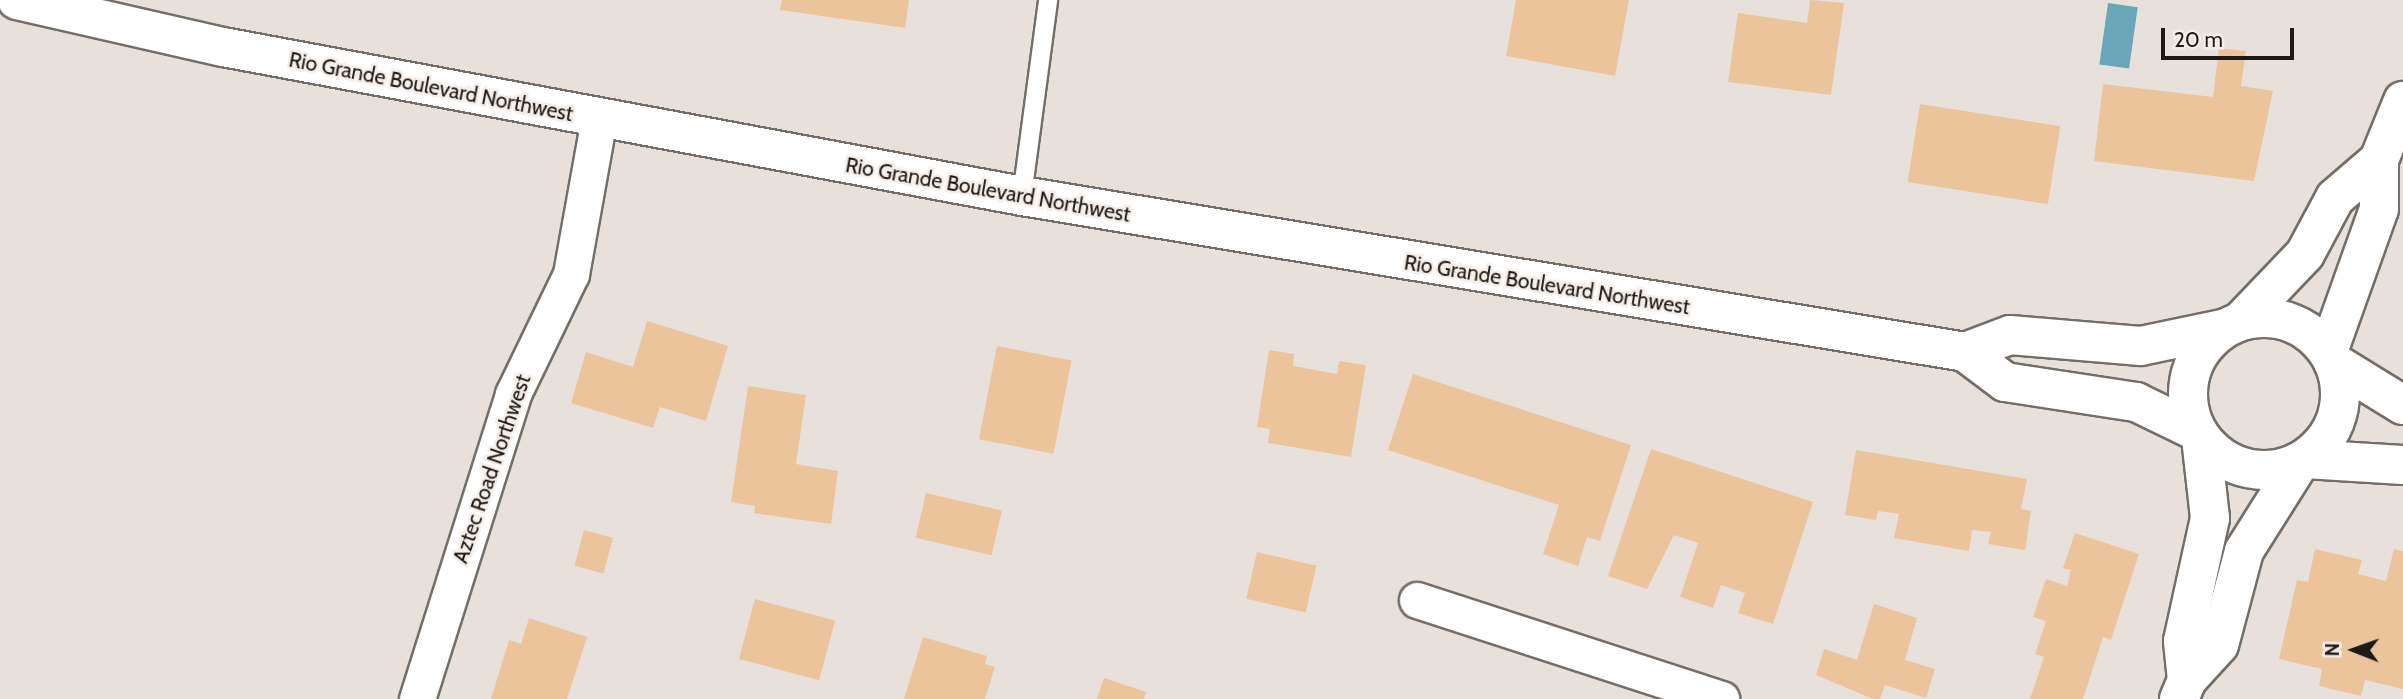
<!DOCTYPE html>
<html>
<head>
<meta charset="utf-8">
<style>
  body { margin:0 }
  #map { position:relative; width:2403px; height:699px; overflow:hidden; background:#e8e1db; font-family:Cabin,sans-serif }
  div>[style] { position:absolute }
  [style*='--x'] { left:calc(var(--x)*1px); top:calc(var(--y)*1px); width:calc(var(--w)*1px); rotate:calc(var(--a)*1deg) }
  .water>* { inset:0; background:#68a8b8; transform-origin:0 0 }
  .building>* { inset:0; background:#ebc49c; transform-origin:0 0 }
  .roads { filter:drop-shadow(2px 0 #736e68) drop-shadow(-2px 0 #736e68) drop-shadow(0 2px #736e68) drop-shadow(0 -2px #736e68) }
  .lane>* { height:18px; margin:-9px; padding:0 9px; transform-origin:9px; border-radius:9px; background:#fff }
  .street>* { height:35px; margin:-17.5px; padding:0 17.5px; transform-origin:17.5px; border-radius:17.5px; background:#fff }
  .secondary>* { height:38px; margin:-19px; padding:0 19px; transform-origin:19px; border-radius:19px; background:#fff }
  .secondary>.ring { margin:-19px; padding:0; box-sizing:content-box; background:none; border:38px solid #fff; border-radius:50% }
  span { translate:-50% -50%; white-space:nowrap; text-align:center; line-height:1.15; -webkit-text-stroke:5px #f5eee8; paint-order:stroke }
  .street-label { font-size:21px; color:#1c1917 }
  .north { position:absolute; left:2319px; top:615px; width:70px; height:70px; -webkit-text-stroke:5px #f5eee8; paint-order:stroke; rotate:271deg; font-size:19px; font-weight:700; line-height:28px; text-align:center; color:#1c1917 }
  .north::after { content:''; display:block; margin:auto; width:24px; height:32px; background:#1c1917; clip-path:polygon(50% 0,100% 100%,50% 72%,0 100%) }
  .scale { position:absolute; left:2161px; top:28px; width:133px; height:32px; box-sizing:border-box; border:4px solid #1c1917; border-top:0; padding-left:9px; font-size:21px; line-height:24px; white-space:nowrap; color:#1c1917; -webkit-text-stroke:5px #f5eee8; paint-order:stroke }
</style>
</head>
<body>
<div id="map">
  <div class="water">
    <i style="left:2108px;top:3px;width:30px;height:62px;rotate:8deg"></i>
  </div>
  <div class="building">
    <i style="clip-path:polygon(782px 0,909px 0,905px 28px,780px 10px)"></i>
    <i style="clip-path:polygon(1516px 0,1629px 0,1615px 76px,1506px 56px)"></i>
    <i style="clip-path:polygon(1810px 0,1844px 3px,1831px 95px,1728px 82px,1738px 13px,1807px 23px)"></i>
    <i style="clip-path:polygon(2219px 48px,2246px 51px,2241px 86px,2273px 91px,2254px 181px,2094px 161px,2103px 84px,2213px 97px)"></i>
    <i style="left:1920px;top:104px;width:142px;height:79px;rotate:9deg"></i>
    <i style="clip-path:polygon(647px 321px,728px 346px,706px 421px,660px 407px,653px 428px,571px 403px,586px 352px,633px 367px)"></i>
    <i style="left:997px;top:346px;width:76px;height:95px;rotate:11deg"></i>
    <i style="clip-path:polygon(1269px 350px,1294px 354px,1293px 366px,1337px 374px,1339px 361px,1366px 365px,1351px 457px,1268px 443px,1270px 429px,1257px 427px)"></i>
    <i style="clip-path:polygon(1413px 374px,1631px 445px,1600px 541px,1587px 537px,1578px 566px,1543px 554px,1559px 505px,1388px 450px)"></i>
    <i style="clip-path:polygon(748px 386px,806px 395px,796px 464px,838px 471px,831px 524px,754px 513px,755px 506px,731px 502px)"></i>
    <i style="clip-path:polygon(1651px 449px,1813px 502px,1773px 624px,1738px 613px,1745px 593px,1721px 585px,1713px 608px,1680px 597px,1698px 543px,1674px 535px,1647px 589px,1608px 576px)"></i>
    <i style="clip-path:polygon(1856px 450px,2027px 479px,2021px 509px,2031px 511px,2025px 550px,1988px 544px,1991px 532px,1972px 530px,1969px 551px,1894px 538px,1899px 514px,1878px 511px,1876px 520px,1845px 515px)"></i>
    <i style="left:926px;top:493px;width:78px;height:46px;rotate:13deg"></i>
    <i style="left:584px;top:530px;width:30px;height:37px;rotate:15deg"></i>
    <i style="clip-path:polygon(2075px 533px,2139px 554px,2111px 640px,2103px 637px,2083px 699px,2030px 699px,2044px 657px,2035px 654px,2046px 621px,2033px 617px,2046px 579px,2067px 586px,2071px 570px,2063px 568px)"></i>
    <i style="clip-path:polygon(2315px 549px,2362px 560px,2358px 574px,2386px 581px,2394px 549px,2403px 551px,2403px 689px,2365px 680px,2361px 696px,2319px 686px,2322px 669px,2279px 659px,2297px 580px,2308px 582px)"></i>
    <i style="left:1257px;top:552px;width:61px;height:48px;rotate:13deg"></i>
    <i style="left:755px;top:599px;width:83px;height:62px;rotate:15deg"></i>
    <i style="clip-path:polygon(1874px 604px,1917px 618px,1905px 660px,1935px 669px,1926px 698px,1885px 685px,1880px 699px,1873px 699px,1816px 675px,1824px 649px,1857px 660px)"></i>
    <i style="clip-path:polygon(529px 618px,587px 637px,567px 699px,491px 699px,509px 640px,521px 644px)"></i>
    <i style="clip-path:polygon(923px 637px,987px 656px,985px 664px,995px 667px,985px 699px,904px 699px)"></i>
    <i style="clip-path:polygon(1104px 678px,1146px 692px,1144px 699px,1097px 699px)"></i>
  </div>
  <div class="roads">
    <div class="lane">
      <i style="--x:1022;--y:196;--w:198;--a:-82.4"></i>
    </div>
    <div class="street">
      <i style="--x:1417;--y:600;--w:320;--a:18"></i>
      <i style="--x:417;--y:699;--w:320;--a:-72.5"></i>
      <i style="--x:513;--y:394;--w:133;--a:-64.2"></i>
      <i style="--x:571;--y:274;--w:158;--a:-79.8"></i>
    </div>
    <div class="secondary">
      <i style="--x:17;--y:0;--w:211;--a:12.9"></i>
      <i style="--x:223;--y:47;--w:813;--a:10.56"></i>
      <i style="--x:1022;--y:196;--w:956;--a:9.39"></i>
      <i style="--x:1965;--y:352;--w:50;--a:36.9"></i>
      <i style="--x:2005;--y:382;--w:133;--a:8.7"></i>
      <i style="--x:2136;--y:402;--w:67;--a:25.8"></i>
      <i class="ring" style="left:2188px;top:318px;width:114px;height:114px"></i>
      <i style="--x:2242;--y:320;--w:91;--a:-46.3"></i>
      <i style="--x:2305;--y:254;--w:64;--a:-61.8"></i>
      <i style="--x:2335;--y:198;--w:58;--a:-40.8"></i>
      <i style="--x:1965;--y:352;--w:48;--a:-20.7"></i>
      <i style="--x:2010;--y:335;--w:131;--a:4.8"></i>
      <i style="--x:2141;--y:346;--w:83;--a:-11.9"></i>
      <i style="--x:2328;--y:352;--w:152;--a:-70.4"></i>
      <i style="--x:2379;--y:209;--w:49;--a:-90"></i>
      <i style="--x:2379;--y:160;--w:64;--a:-67.9"></i>
      <i style="--x:2333;--y:362;--w:82;--a:31.6"></i>
      <i style="--x:2305;--y:459;--w:98;--a:3.5"></i>
      <i style="--x:2187;--y:680;--w:39;--a:-96"></i>
      <i style="--x:2183;--y:641;--w:126;--a:-77.6"></i>
      <i style="--x:2210;--y:518;--w:81;--a:-96.4"></i>
      <i style="--x:2179;--y:699;--w:21;--a:-67"></i>
      <i style="--x:2187;--y:680;--w:47;--a:-47.6"></i>
      <i style="--x:2219;--y:645;--w:97;--a:-75.1"></i>
      <i style="--x:2244;--y:551;--w:105;--a:-57.8"></i>
    </div>
  </div>
  <div class="street-label">
    <span style="left:431px;top:87px;rotate:11deg">Rio Grande Boulevard Northwest</span>
    <span style="left:988px;top:190px;rotate:10deg">Rio Grande Boulevard Northwest</span>
    <span style="left:1547px;top:285px;rotate:9deg">Rio Grande Boulevard Northwest</span>
    <span style="left:492px;top:469px;rotate:-71deg">Aztec Road Northwest</span>
  </div>
  <div class="north">N</div>
  <div class="scale">20 m</div>
</div>
</body>
</html>
